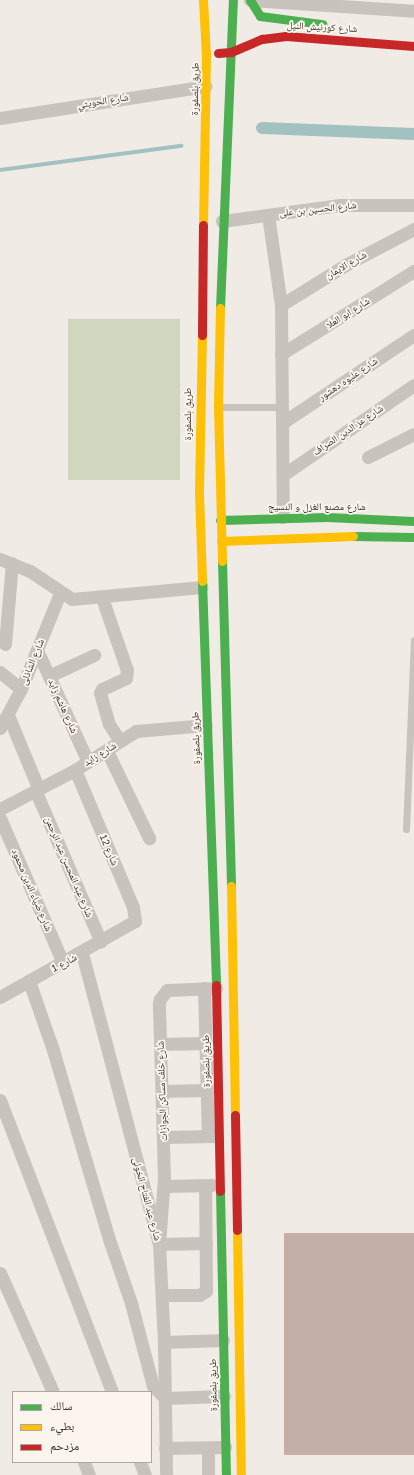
<!DOCTYPE html>
<html>
<head>
<meta charset="utf-8">
<style>
  body { margin:0 }
  #map { position:relative; width:414px; height:1475px; overflow:hidden; background:#f0ebe5; font-family:Helvetica,"Noto Naskh Arabic",sans-serif }
  div>[style] { position:absolute }
  [style*='--x'] { left:calc(var(--x)*1px); top:calc(var(--y)*1px); width:calc(var(--w)*1px); rotate:calc(var(--a)*1deg) }
  .green>* { inset:0; background:#d1d6bf; transform-origin:0 0 }
  .stream>* { height:3.5px; margin:-1.75px; padding:0 1.75px; transform-origin:1.75px; border-radius:1.75px; background:#a1c2c1 }
  .canal>* { height:12px; margin:-6px; padding:0 6px; transform-origin:6px; border-radius:6px; background:#a1c2c1 }
  .building>* { inset:0; background:#c3afa7; transform-origin:0 0 }
  .lane>* { height:7px; margin:-3.5px; padding:0 3.5px; transform-origin:3.5px; border-radius:3.5px; background:#c9c3be }
  .street>* { height:13px; margin:-6.5px; padding:0 6.5px; transform-origin:6.5px; border-radius:6.5px; background:#c9c3be }
  .fast>* { height:9px; margin:-4.5px; padding:0 4.5px; transform-origin:4.5px; border-radius:4.5px; background:#4caf50 }
  .slow>* { height:9px; margin:-4.5px; padding:0 4.5px; transform-origin:4.5px; border-radius:4.5px; background:#ffc107 }
  .jam>* { height:9px; margin:-4.5px; padding:0 4.5px; transform-origin:4.5px; border-radius:4.5px; background:#c62828 }
  span { translate:-50% -50%; white-space:nowrap; text-align:center; line-height:1.15; -webkit-text-stroke:3.5px #fbf5ee; paint-order:stroke }
  .street-label { font-size:10px; color:#3b302b }
  .legend { position:absolute; left:12px; top:1391px; width:140px; height:72px; box-sizing:border-box; background:#fbf5ee; border:1px solid #aea6a0; margin:0; padding:5px 7px; list-style:none; font-size:12px; color:#3b302b }
  .legend li { display:flex; align-items:center; gap:8px; height:20px }
  .legend b { width:20px; border:1px solid #aea6a0 }
</style>
</head>
<body>
<div id="map">
  <div class="green">
    <i style="left:68px;top:319px;width:112px;height:161px"></i>
  </div>
  <div class="stream">
    <i style="--x:0;--y:170;--w:183;--a:-7.6"></i>
  </div>
  <div class="canal">
    <i style="--x:262;--y:128;--w:152;--a:2.3"></i>
  </div>
  <div class="building">
    <i style="left:284px;top:1233px;width:130px;height:222px"></i>
  </div>
  <div class="lane">
    <i style="--x:220;--y:407;--w:62;--a:0"></i>
    <i style="--x:406;--y:829;--w:189;--a:-87.6"></i>
  </div>
  <div class="street">
    <i style="--x:250;--y:0;--w:164;--a:3.8"></i>
    <i style="--x:0;--y:118;--w:208;--a:-8.8"></i>
    <i style="--x:268;--y:215;--w:91;--a:81.8"></i>
    <i style="--x:281;--y:305;--w:212;--a:89.5"></i>
    <i style="--x:222;--y:221;--w:119;--a:-7.7"></i>
    <i style="--x:340;--y:205;--w:74;--a:0"></i>
    <i style="--x:281;--y:305;--w:78;--a:-31.8"></i>
    <i style="--x:347;--y:264;--w:76;--a:-27.6"></i>
    <i style="--x:281;--y:354;--w:157;--a:-32"></i>
    <i style="--x:282;--y:423;--w:159;--a:-33.7"></i>
    <i style="--x:368;--y:457;--w:51;--a:-26.6"></i>
    <i style="--x:283;--y:475;--w:159;--a:-34.5"></i>
    <i style="--x:0;--y:559;--w:32;--a:22"></i>
    <i style="--x:30;--y:571;--w:50;--a:33.7"></i>
    <i style="--x:72;--y:599;--w:130;--a:-5.3"></i>
    <i style="--x:102;--y:598;--w:76;--a:70.9"></i>
    <i style="--x:127;--y:670;--w:8;--a:97"></i>
    <i style="--x:126;--y:678;--w:26;--a:155"></i>
    <i style="--x:102;--y:689;--w:4;--a:117"></i>
    <i style="--x:100;--y:693;--w:32;--a:74"></i>
    <i style="--x:109;--y:724;--w:20;--a:57"></i>
    <i style="--x:5;--y:644;--w:81;--a:-85.1"></i>
    <i style="--x:37;--y:650;--w:123;--a:65.5"></i>
    <i style="--x:0;--y:672;--w:27;--a:39"></i>
    <i style="--x:49;--y:676;--w:50;--a:-25"></i>
    <i style="--x:8;--y:715;--w:81;--a:67.5"></i>
    <i style="--x:0;--y:728;--w:44;--a:-61.7"></i>
    <i style="--x:21;--y:689;--w:104;--a:-67.9"></i>
    <i style="--x:107;--y:751;--w:97;--a:64.2"></i>
    <i style="--x:36;--y:792;--w:163;--a:66.6"></i>
    <i style="--x:0;--y:809;--w:85;--a:-27.5"></i>
    <i style="--x:75;--y:770;--w:72;--a:-32.6"></i>
    <i style="--x:136;--y:731;--w:70;--a:-4.9"></i>
    <i style="--x:0;--y:818;--w:158;--a:66.5"></i>
    <i style="--x:82;--y:953;--w:301;--a:75.2"></i>
    <i style="--x:159;--y:1244;--w:98;--a:87.1"></i>
    <i style="--x:164;--y:1342;--w:133;--a:89.1"></i>
    <i style="--x:29;--y:981;--w:73;--a:70.8"></i>
    <i style="--x:53;--y:1050;--w:200;--a:73.5"></i>
    <i style="--x:110;--y:1242;--w:65;--a:71"></i>
    <i style="--x:131;--y:1303;--w:86;--a:75.2"></i>
    <i style="--x:153;--y:1386;--w:17;--a:45"></i>
    <i style="--x:165;--y:1398;--w:59;--a:-1.9"></i>
    <i style="--x:204;--y:988;--w:148;--a:88.5"></i>
    <i style="--x:0;--y:997;--w:155;--a:-29.4"></i>
    <i style="--x:135;--y:921;--w:14;--a:-98"></i>
    <i style="--x:133;--y:907;--w:149;--a:-112.9"></i>
    <i style="--x:160;--y:1044;--w:46;--a:-1.2"></i>
    <i style="--x:162;--y:1091;--w:45;--a:-1.3"></i>
    <i style="--x:0;--y:1100;--w:313;--a:69"></i>
    <i style="--x:163;--y:1137;--w:52;--a:-1.1"></i>
    <i style="--x:164;--y:1186;--w:48;--a:-1.2"></i>
    <i style="--x:206;--y:1243;--w:47;--a:178.8"></i>
    <i style="--x:159;--y:1244;--w:67;--a:-85.7"></i>
    <i style="--x:164;--y:1177;--w:173;--a:-91.7"></i>
    <i style="--x:159;--y:1004;--w:5;--a:-79"></i>
    <i style="--x:160;--y:999;--w:11;--a:-52"></i>
    <i style="--x:167;--y:990;--w:49;--a:-2.3"></i>
    <i style="--x:0;--y:1273;--w:130;--a:66"></i>
    <i style="--x:162;--y:1295;--w:37;--a:0"></i>
    <i style="--x:199;--y:1295;--w:8;--a:-30"></i>
    <i style="--x:206;--y:1291;--w:105;--a:-90.5"></i>
    <i style="--x:164;--y:1342;--w:59;--a:-1.9"></i>
    <i style="--x:165;--y:1448;--w:60;--a:-1"></i>
    <i style="--x:208;--y:1448;--w:27;--a:90"></i>
    <i style="--x:84;--y:1462;--w:14;--a:69"></i>
    <i style="--x:140;--y:1462;--w:14;--a:69"></i>
  </div>
  <div class="fast">
    <i style="--x:250;--y:0;--w:19;--a:58"></i>
    <i style="--x:260;--y:16;--w:63;--a:7.4"></i>
    <i style="--x:220;--y:308;--w:308;--a:-87.6"></i>
    <i style="--x:220;--y:520;--w:107;--a:-1.6"></i>
    <i style="--x:327;--y:517;--w:87;--a:2.6"></i>
    <i style="--x:353;--y:536;--w:61;--a:0.9"></i>
    <i style="--x:222;--y:561;--w:325;--a:88.4"></i>
    <i style="--x:202;--y:581;--w:404;--a:88"></i>
    <i style="--x:220;--y:1191;--w:284;--a:88.8"></i>
  </div>
  <div class="slow">
    <i style="--x:203;--y:0;--w:55;--a:86.9"></i>
    <i style="--x:206;--y:55;--w:170;--a:91"></i>
    <i style="--x:220;--y:308;--w:99;--a:91.2"></i>
    <i style="--x:218;--y:407;--w:154;--a:88.5"></i>
    <i style="--x:202;--y:335;--w:158;--a:91.1"></i>
    <i style="--x:199;--y:493;--w:88;--a:88"></i>
    <i style="--x:221;--y:541;--w:132;--a:-2.2"></i>
    <i style="--x:231;--y:886;--w:229;--a:89"></i>
    <i style="--x:237;--y:1230;--w:245;--a:89.1"></i>
  </div>
  <div class="jam">
    <i style="--x:218;--y:53;--w:13;--a:-4"></i>
    <i style="--x:231;--y:52;--w:34;--a:-23"></i>
    <i style="--x:262;--y:39;--w:24;--a:-7"></i>
    <i style="--x:286;--y:36;--w:128;--a:4.5"></i>
    <i style="--x:202;--y:335;--w:110;--a:-89.5"></i>
    <i style="--x:216;--y:985;--w:206;--a:88.9"></i>
    <i style="--x:235;--y:1115;--w:115;--a:89"></i>
  </div>
  <div class="street-label">
    <span style="left:322px;top:27px;rotate:3deg">شارع كورنيش النيل</span>
    <span style="left:195px;top:89px;rotate:-89deg">طريق بلصفورة</span>
    <span style="left:103px;top:101px;rotate:-9deg">شارع الحويتي</span>
    <span style="left:318px;top:209px;rotate:-6deg">شارع الحسين بن على</span>
    <span style="left:346px;top:265px;rotate:-30deg">شارع الايمان</span>
    <span style="left:348px;top:313px;rotate:-32deg">شارع ابو العلا</span>
    <span style="left:348px;top:379px;rotate:-34deg">شارع عليوه دهشور</span>
    <span style="left:188px;top:414px;rotate:-90deg">طريق بلصفورة</span>
    <span style="left:348px;top:430px;rotate:-34deg">شارع عز الدين الصراف</span>
    <span style="left:317px;top:507px">شارع مصنع الغزل و النسيج</span>
    <span style="left:32px;top:662px;rotate:-68deg">شارع الشاذلى</span>
    <span style="left:63px;top:706px;rotate:66deg">شارع هاشم زايد</span>
    <span style="left:196px;top:738px;rotate:-92deg">طريق بلصفورة</span>
    <span style="left:100px;top:754px;rotate:-32deg">شارع زايد</span>
    <span style="left:109px;top:850px;rotate:67deg">شارع 12</span>
    <span style="left:69px;top:867px;rotate:67deg">شارع عبد المحسن عبد الرحمن</span>
    <span style="left:32px;top:890px;rotate:67deg">شارع ضياء الدين محمود</span>
    <span style="left:64px;top:963px;rotate:-28deg">شارع 1</span>
    <span style="left:206px;top:1061px;rotate:-91deg">طريق بلصفورة</span>
    <span style="left:162px;top:1091px;rotate:-92deg">شارع خلف مساكن الجوازات</span>
    <span style="left:147px;top:1199px;rotate:75deg">شارع عبد الفتاح الخولى</span>
    <span style="left:213px;top:1385px;rotate:-91deg">طريق بلصفورة</span>
  </div>
  <ul class="legend">
  <li><b style="height:5px;background:#4caf50"></b>سالك</li>
  <li><b style="height:5px;background:#ffc107"></b>بطيء</li>
  <li><b style="height:5px;background:#c62828"></b>مزدحم</li>
  </ul>
</div>
</body>
</html>
